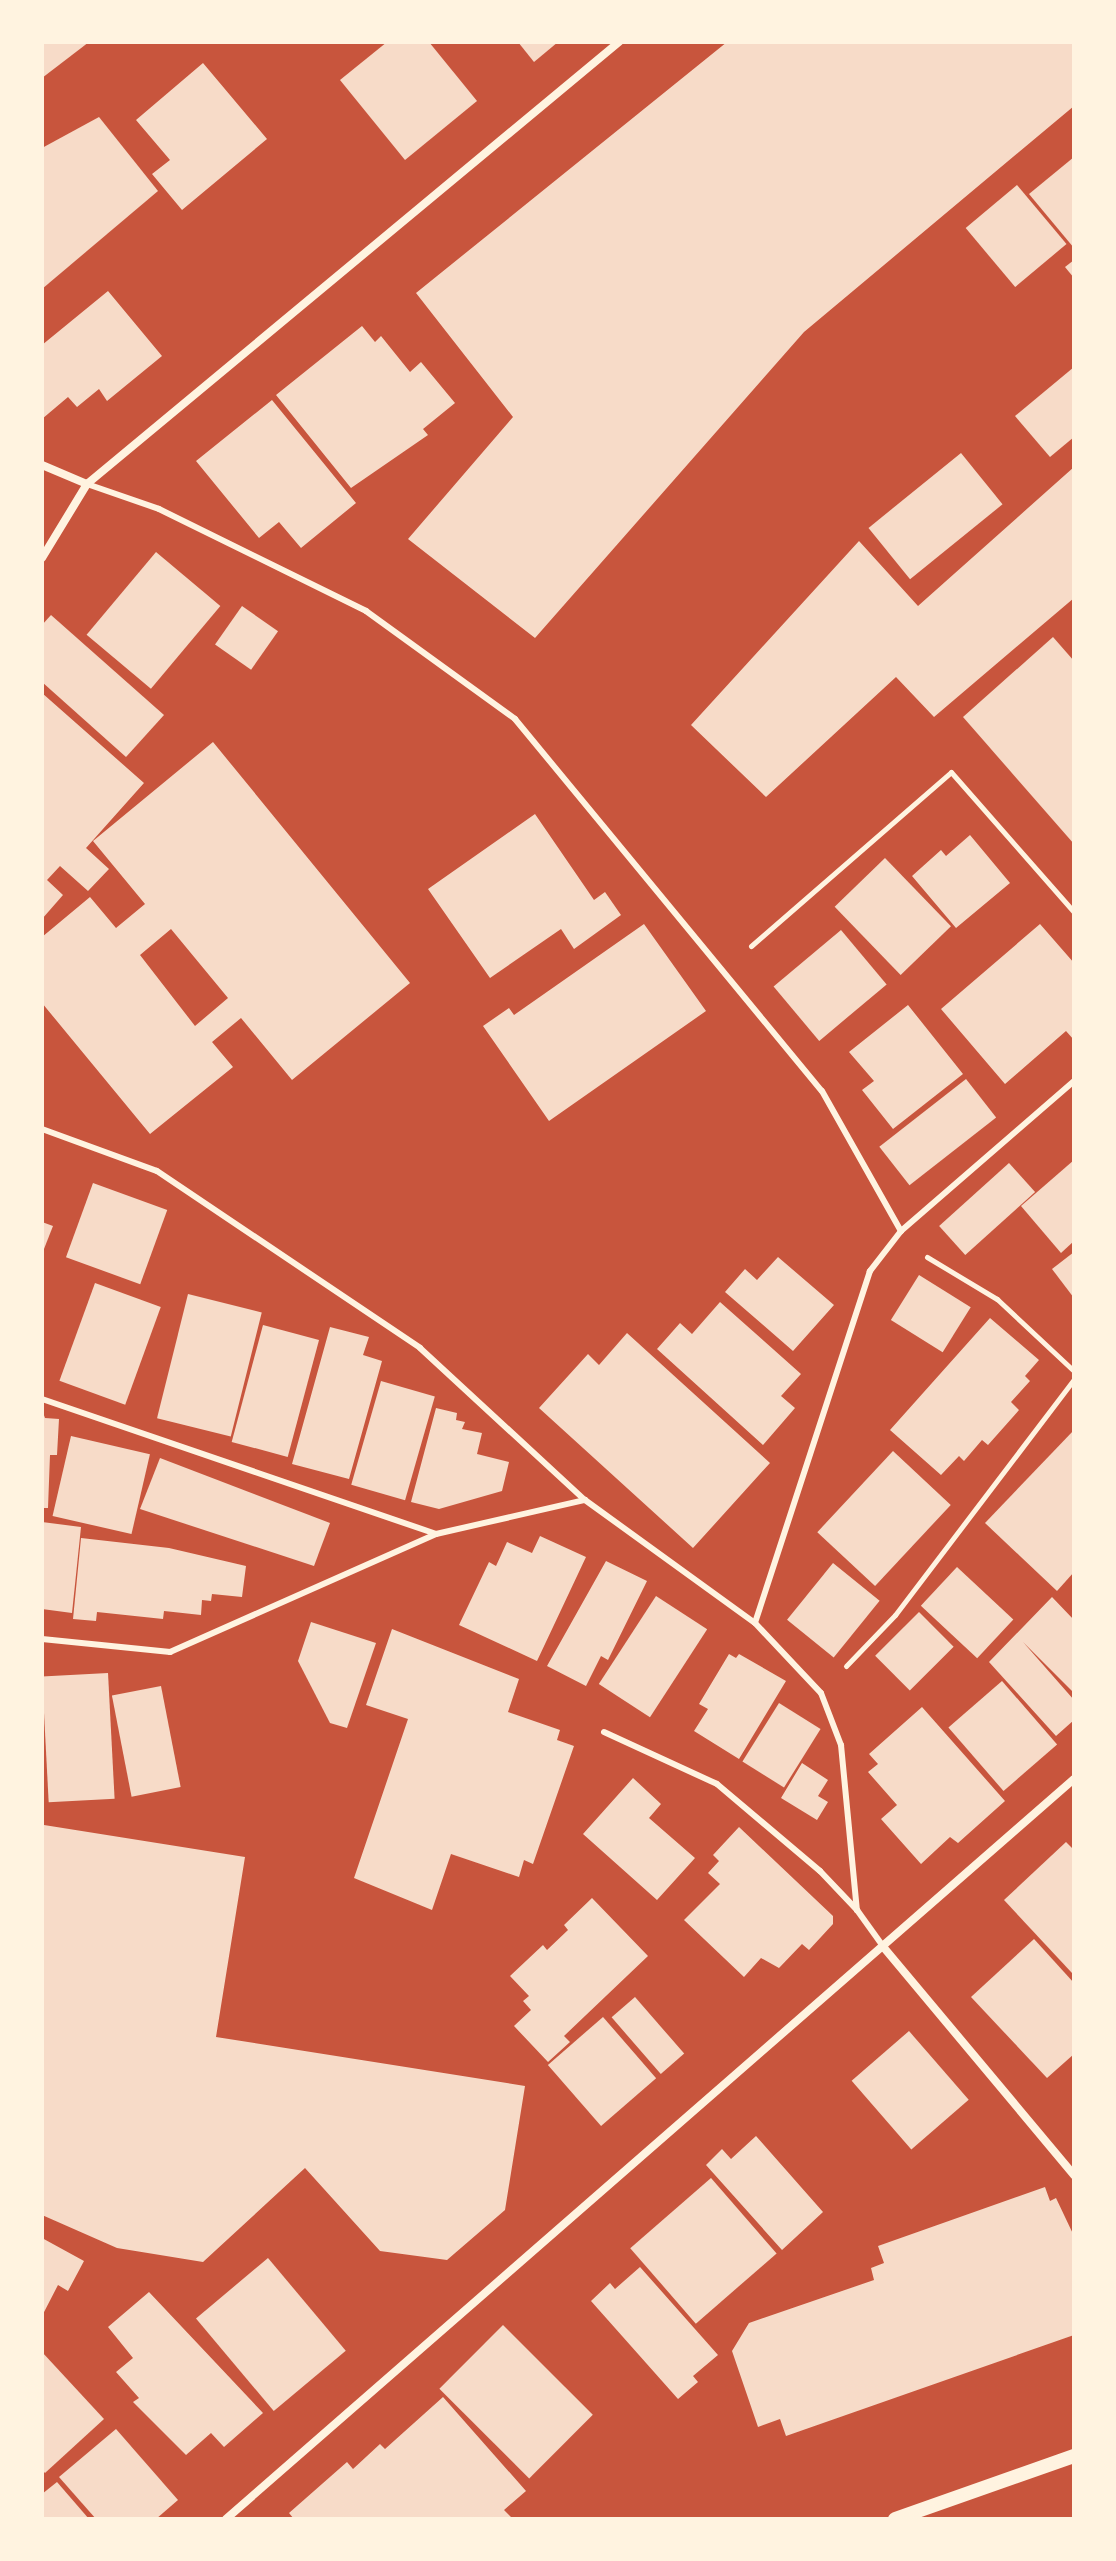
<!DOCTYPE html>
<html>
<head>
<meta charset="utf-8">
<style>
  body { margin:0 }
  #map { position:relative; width:1116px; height:2561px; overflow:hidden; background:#c8553d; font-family:"Sofia Sans Condensed",sans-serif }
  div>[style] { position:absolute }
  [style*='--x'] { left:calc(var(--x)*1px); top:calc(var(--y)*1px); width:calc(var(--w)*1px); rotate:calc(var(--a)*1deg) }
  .building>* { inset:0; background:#f7dbc8; transform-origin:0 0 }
  .path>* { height:5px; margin:-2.5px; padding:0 2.5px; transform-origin:2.5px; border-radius:2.5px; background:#fff3e0 }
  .service>* { height:6px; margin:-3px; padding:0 3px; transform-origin:3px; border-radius:3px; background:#fff3e0 }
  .minor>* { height:8px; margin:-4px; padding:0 4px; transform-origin:4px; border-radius:4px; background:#fff3e0 }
  .tertiary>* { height:14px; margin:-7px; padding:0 7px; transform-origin:7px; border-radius:7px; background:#fff3e0 }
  span { translate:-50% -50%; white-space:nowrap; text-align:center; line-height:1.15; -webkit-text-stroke:6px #fff3e0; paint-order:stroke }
  .frame { position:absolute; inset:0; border:44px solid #fff3e0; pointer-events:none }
</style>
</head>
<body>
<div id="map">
  <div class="building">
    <i style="clip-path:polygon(42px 42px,89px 42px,42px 78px)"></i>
    <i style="clip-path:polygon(387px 42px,429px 42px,477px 101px,405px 160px,340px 80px)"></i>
    <i style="clip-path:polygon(518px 42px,558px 42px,534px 62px)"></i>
    <i style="clip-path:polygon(727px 42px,1074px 42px,1074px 106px,804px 332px,535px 638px,408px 539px,513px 417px,416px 293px)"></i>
    <i style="clip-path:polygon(203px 63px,267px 139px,182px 210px,152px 174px,170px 160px,136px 120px)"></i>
    <i style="clip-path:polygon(99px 117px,158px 191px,42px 289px,42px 148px)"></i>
    <i style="clip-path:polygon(1074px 157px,1074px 248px,1029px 194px)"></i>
    <i style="left:1017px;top:185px;width:77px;height:67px;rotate:50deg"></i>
    <i style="clip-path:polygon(1074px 260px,1074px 278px,1065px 267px)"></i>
    <i style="clip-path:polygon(108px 291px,162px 356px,107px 401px,99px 389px,77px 407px,68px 397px,42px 419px,42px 345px)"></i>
    <i style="clip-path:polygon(362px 326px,375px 342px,381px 336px,410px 372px,421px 362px,455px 403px,423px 429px,428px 435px,351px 488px,276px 395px)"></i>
    <i style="clip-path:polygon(1074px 367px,1074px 437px,1050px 457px,1015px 416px)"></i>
    <i style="clip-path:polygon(272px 400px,356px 503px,301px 548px,279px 522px,259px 538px,196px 461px)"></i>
    <i style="left:961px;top:453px;width:66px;height:119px;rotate:51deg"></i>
    <i style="clip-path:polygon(1074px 467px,1074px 598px,934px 717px,896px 677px,766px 797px,691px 725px,859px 541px,918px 606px)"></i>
    <i style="left:156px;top:552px;width:84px;height:108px;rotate:40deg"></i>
    <i style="left:242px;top:606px;width:44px;height:47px;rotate:35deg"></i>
    <i style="clip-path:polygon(51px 615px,164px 715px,126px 757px,42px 682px,42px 625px)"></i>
    <i style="clip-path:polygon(1053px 637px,1074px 661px,1074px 844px,963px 717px)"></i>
    <i style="clip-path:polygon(42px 693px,144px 783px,86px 848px,109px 869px,88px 891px,60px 866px,47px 880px,63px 895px,42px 919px)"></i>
    <i style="clip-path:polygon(evenodd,213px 742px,410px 983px,292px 1080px,241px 1018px,212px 1042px,233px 1067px,150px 1134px,42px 1003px,42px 937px,90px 897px,116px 928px,145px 904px,93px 841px,213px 742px,171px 929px,228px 998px,195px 1026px,140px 955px,171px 929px)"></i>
    <i style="clip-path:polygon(535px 814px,594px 900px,605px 892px,621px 915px,574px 949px,561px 929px,490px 978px,428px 889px)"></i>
    <i style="clip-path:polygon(970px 835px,1010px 883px,956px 928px,912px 876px,941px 850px,946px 856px)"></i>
    <i style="left:885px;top:858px;width:95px;height:70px;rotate:46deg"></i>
    <i style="clip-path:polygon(644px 924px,706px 1011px,549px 1121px,483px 1026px,509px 1008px,514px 1015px)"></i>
    <i style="clip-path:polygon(1040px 924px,1074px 963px,1074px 1040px,1066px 1031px,1005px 1084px,941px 1009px)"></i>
    <i style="left:841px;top:930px;width:71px;height:88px;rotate:50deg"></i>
    <i style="clip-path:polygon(908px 1005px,963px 1074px,893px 1129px,862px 1090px,874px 1081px,849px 1052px)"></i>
    <i style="left:966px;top:1079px;width:49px;height:110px;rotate:52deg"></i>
    <i style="clip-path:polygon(1074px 1160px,1074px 1241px,1061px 1253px,1021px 1206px)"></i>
    <i style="left:1009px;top:1163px;width:39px;height:94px;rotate:48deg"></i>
    <i style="left:93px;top:1183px;width:79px;height:79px;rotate:20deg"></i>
    <i style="clip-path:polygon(42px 1222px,53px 1226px,42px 1254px)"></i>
    <i style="clip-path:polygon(1074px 1252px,1074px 1298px,1052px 1269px)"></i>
    <i style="clip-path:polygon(778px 1257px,834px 1305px,793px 1351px,725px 1292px,745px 1269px,757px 1280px)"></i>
    <i style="left:919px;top:1275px;width:61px;height:53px;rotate:32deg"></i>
    <i style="left:95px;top:1283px;width:70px;height:104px;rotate:20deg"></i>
    <i style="left:188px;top:1294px;width:76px;height:128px;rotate:14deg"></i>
    <i style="clip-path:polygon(720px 1302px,801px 1374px,781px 1396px,795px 1408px,763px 1445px,657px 1349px,680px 1323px,692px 1334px)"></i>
    <i style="clip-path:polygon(990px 1318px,1039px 1360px,1025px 1376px,1030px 1381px,1011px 1402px,1019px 1410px,988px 1445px,982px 1440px,964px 1461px,959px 1456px,941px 1475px,890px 1430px)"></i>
    <i style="left:263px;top:1325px;width:58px;height:121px;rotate:15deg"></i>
    <i style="clip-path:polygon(330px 1327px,369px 1337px,363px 1355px,382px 1361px,349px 1479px,292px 1464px)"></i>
    <i style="clip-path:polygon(627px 1333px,770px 1463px,693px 1548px,539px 1408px,588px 1354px,599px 1365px)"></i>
    <i style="left:381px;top:1381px;width:56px;height:108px;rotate:16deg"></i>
    <i style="clip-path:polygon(436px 1408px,457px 1413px,456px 1420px,465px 1422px,462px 1429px,482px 1433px,477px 1454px,509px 1462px,502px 1491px,439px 1509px,411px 1502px)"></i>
    <i style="clip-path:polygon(42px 1410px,45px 1418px,59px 1419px,57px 1455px,50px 1455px,48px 1508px,42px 1508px)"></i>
    <i style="clip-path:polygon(1074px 1430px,1074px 1572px,1057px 1591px,985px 1523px)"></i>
    <i style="left:71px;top:1436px;width:81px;height:82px;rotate:13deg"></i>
    <i style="left:893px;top:1451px;width:79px;height:111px;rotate:43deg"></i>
    <i style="clip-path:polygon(160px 1458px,330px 1523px,314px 1566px,140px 1509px)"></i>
    <i style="clip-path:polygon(42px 1522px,81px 1527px,72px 1613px,42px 1609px)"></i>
    <i style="clip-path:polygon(540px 1536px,586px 1557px,537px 1661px,459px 1625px,489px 1562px,496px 1566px,507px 1542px,532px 1553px)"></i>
    <i style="clip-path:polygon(81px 1538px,169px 1548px,246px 1566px,242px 1597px,212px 1594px,211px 1601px,202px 1600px,201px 1615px,164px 1611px,163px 1619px,97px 1612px,96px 1621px,73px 1619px)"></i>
    <i style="clip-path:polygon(606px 1561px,647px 1581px,608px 1660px,601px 1656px,586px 1686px,547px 1666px)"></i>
    <i style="left:833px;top:1563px;width:60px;height:73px;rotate:39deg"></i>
    <i style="left:957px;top:1567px;width:77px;height:53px;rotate:43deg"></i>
    <i style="left:656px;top:1596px;width:61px;height:105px;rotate:33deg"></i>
    <i style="clip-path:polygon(1052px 1597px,1074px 1620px,1074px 1693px,1023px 1642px,1074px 1700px,1074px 1720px,1056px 1736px,989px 1662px)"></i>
    <i style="left:919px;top:1612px;width:49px;height:62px;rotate:45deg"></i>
    <i style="clip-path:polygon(311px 1622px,376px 1643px,347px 1728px,330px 1723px,298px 1661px)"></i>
    <i style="clip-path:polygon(392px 1629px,519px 1679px,508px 1712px,560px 1730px,557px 1740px,574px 1746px,533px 1864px,524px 1860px,519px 1877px,451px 1854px,432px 1910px,354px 1878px,408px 1719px,366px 1705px)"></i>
    <i style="clip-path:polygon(729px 1654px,736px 1658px,739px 1654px,786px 1681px,739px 1759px,694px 1731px,708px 1709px,699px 1704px)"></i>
    <i style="left:108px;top:1673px;width:126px;height:66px;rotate:87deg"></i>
    <i style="left:1002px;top:1681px;width:84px;height:71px;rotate:49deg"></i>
    <i style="left:161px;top:1686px;width:103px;height:50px;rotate:79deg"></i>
    <i style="left:779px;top:1703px;width:49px;height:69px;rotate:32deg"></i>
    <i style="clip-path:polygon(922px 1707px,1005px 1801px,958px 1843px,950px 1837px,921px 1864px,881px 1819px,897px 1805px,868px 1772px,878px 1764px,869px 1754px)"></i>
    <i style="clip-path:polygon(802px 1763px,828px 1780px,818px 1796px,828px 1802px,817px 1820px,781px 1798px)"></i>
    <i style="clip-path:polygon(633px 1778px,661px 1804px,649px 1818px,695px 1858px,657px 1900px,583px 1834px)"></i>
    <i style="clip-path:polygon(44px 1825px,245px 1857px,216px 2037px,525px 2086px,505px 2210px,447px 2260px,380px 2251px,305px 2168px,203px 2262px,117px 2248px,42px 2215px)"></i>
    <i style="clip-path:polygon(739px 1827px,833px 1916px,833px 1924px,809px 1950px,802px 1944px,779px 1968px,761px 1958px,744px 1977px,684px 1920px,720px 1884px,708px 1873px,719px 1861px,713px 1855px)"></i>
    <i style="clip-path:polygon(1066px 1842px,1074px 1850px,1072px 1973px,1004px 1900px)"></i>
    <i style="clip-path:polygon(592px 1898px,648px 1956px,564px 2036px,570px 2042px,548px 2062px,514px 2026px,531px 2010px,523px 2001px,529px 1996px,510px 1976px,543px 1945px,547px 1950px,568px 1930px,564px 1925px)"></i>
    <i style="clip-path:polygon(1034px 1939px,1074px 1983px,1074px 2054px,1047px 2078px,971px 1997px)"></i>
    <i style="left:635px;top:1997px;width:75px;height:31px;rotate:49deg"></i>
    <i style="left:603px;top:2017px;width:81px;height:73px;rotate:49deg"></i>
    <i style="left:909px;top:2031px;width:91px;height:76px;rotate:49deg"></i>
    <i style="clip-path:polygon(756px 2136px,823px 2212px,782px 2250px,706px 2165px,722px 2149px,731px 2159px)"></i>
    <i style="left:711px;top:2178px;width:100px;height:107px;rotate:49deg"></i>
    <i style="clip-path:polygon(1045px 2187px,1050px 2201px,1056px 2198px,1074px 2236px,1074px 2335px,786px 2436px,780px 2419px,758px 2427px,732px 2351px,749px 2323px,874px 2280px,871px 2268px,884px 2263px,878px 2246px)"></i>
    <i style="clip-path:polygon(42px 2238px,84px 2261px,68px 2291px,58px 2285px,42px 2316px)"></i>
    <i style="left:268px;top:2258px;width:121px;height:94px;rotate:50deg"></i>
    <i style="clip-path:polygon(640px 2267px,718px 2355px,693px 2376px,698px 2382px,678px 2399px,591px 2301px,610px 2283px,615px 2289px)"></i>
    <i style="clip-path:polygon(149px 2292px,263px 2413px,224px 2447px,211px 2433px,186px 2455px,133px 2402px,139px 2398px,116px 2372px,133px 2358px,108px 2327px)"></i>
    <i style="left:503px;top:2325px;width:127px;height:90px;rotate:45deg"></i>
    <i style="clip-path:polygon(42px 2352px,104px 2419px,45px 2473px,42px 2470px)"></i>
    <i style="clip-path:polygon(443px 2397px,526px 2491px,504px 2510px,513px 2519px,294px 2519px,289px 2513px,347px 2462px,353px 2469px,380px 2444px,385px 2449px)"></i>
    <i style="clip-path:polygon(116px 2429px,178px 2500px,156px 2519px,96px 2519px,59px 2477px)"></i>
    <i style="clip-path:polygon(57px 2482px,89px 2519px,42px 2519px,42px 2494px)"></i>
  </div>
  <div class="path">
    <i style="--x:751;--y:946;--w:265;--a:-41"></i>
    <i style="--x:951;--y:772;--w:186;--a:48.7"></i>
    <i style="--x:927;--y:1257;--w:82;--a:31"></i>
    <i style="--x:997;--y:1299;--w:105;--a:43.1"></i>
    <i style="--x:846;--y:1666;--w:71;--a:-46.1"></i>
    <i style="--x:895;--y:1615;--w:296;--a:-52.8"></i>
  </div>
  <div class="service">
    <i style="--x:87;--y:484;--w:76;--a:19.1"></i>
    <i style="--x:159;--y:509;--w:231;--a:26.2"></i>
    <i style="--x:366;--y:611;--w:184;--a:35.9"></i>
    <i style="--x:515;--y:719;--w:482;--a:50.5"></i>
    <i style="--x:822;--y:1091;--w:161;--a:60.6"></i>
    <i style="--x:901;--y:1231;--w:51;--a:127.8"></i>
    <i style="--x:870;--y:1271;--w:370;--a:108.1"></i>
    <i style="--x:42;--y:1129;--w:122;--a:20.1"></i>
    <i style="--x:157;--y:1171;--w:317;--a:33.9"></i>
    <i style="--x:420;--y:1348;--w:224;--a:42.7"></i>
    <i style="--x:901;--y:1231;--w:229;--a:-40.9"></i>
    <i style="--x:42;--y:1399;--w:416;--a:18.9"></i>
    <i style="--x:436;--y:1534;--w:153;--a:-12.9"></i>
    <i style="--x:585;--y:1500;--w:210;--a:35.9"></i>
    <i style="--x:755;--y:1623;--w:96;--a:46.7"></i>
    <i style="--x:821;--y:1693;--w:56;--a:69"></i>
    <i style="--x:841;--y:1745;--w:166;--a:84.5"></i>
    <i style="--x:857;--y:1910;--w:48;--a:54.3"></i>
    <i style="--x:42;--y:1639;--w:129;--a:5.8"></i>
    <i style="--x:170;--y:1652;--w:291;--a:-23.9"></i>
    <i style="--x:604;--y:1732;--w:124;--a:24.7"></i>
    <i style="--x:717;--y:1784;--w:135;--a:40.2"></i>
    <i style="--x:820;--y:1871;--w:54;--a:46.5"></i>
  </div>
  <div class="minor">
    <i style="--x:42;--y:465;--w:49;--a:22.9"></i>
    <i style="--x:42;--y:558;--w:87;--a:-58.7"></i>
    <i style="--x:87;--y:484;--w:692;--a:-39.72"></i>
    <i style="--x:885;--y:1949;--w:295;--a:50.1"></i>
    <i style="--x:226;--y:2519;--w:1125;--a:-41.11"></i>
  </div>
  <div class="tertiary">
    <i style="--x:895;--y:2519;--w:190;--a:-19.4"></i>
  </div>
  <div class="frame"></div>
</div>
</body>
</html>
